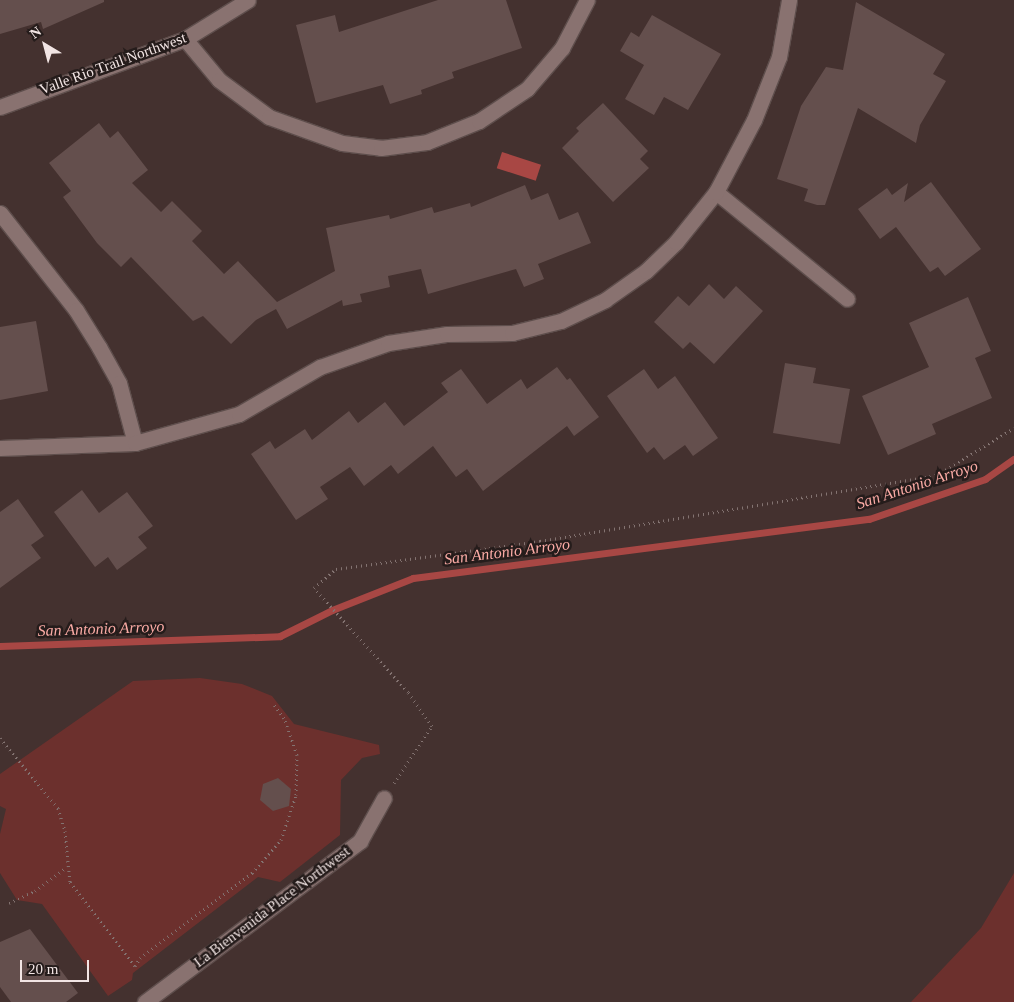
<!DOCTYPE html>
<html>
<head>
<meta charset="utf-8">
<style>
  body { margin:0 }
  #map { position:relative; width:1014px; height:1002px; overflow:hidden; background:#44312f; font-family:Georgia,serif }
  div>[style] { position:absolute }
  [style*='--x'] { left:calc(var(--x)*1px); top:calc(var(--y)*1px); width:calc(var(--w)*1px); rotate:calc(var(--a)*1deg) }
  .green>* { inset:0; background:#6c302d }
  .water>* { inset:0; background:#a84744; transform-origin:0 0 }
  .stream>* { height:7px; margin:-3.5px; padding:0 3.5px; transform-origin:3.5px; border-radius:3.5px; background:#a84744 }
  .building>* { inset:0; background:#644f4d }
  .path>* { height:3px; margin-top:-1.5px; transform-origin:0; background:repeating-linear-gradient(90deg,#837371 0 1px,transparent 0 5px) }
  .roads { filter:drop-shadow(1px 0 #5e4e4c) drop-shadow(-1px 0 #5e4e4c) drop-shadow(0 1px #5e4e4c) drop-shadow(0 -1px #5e4e4c) }
  .minor>* { height:15px; margin:-7.5px; padding:0 7.5px; transform-origin:7.5px; border-radius:7.5px; background:#897270 }
  span { translate:-50% -50%; white-space:nowrap; text-align:center; line-height:1.15; -webkit-text-stroke:5px #251c1b; paint-order:stroke }
  .street-label { font-size:15px; color:#f2e5e4 }
  .water-label { font-size:16px; color:#fbaba5; font-style:italic }
  .north { position:absolute; left:20px; top:20px; width:50px; height:50px; -webkit-text-stroke:4px #251c1b; paint-order:stroke; rotate:323deg; font-size:14px; font-weight:700; line-height:20px; text-align:center; color:#f2e5e4 }
  .north::after { content:''; display:block; margin:auto; width:18px; height:22px; background:#f2e5e4; clip-path:polygon(50% 0,100% 100%,50% 72%,0 100%) }
  .scale { position:absolute; left:20px; top:960px; width:69px; height:22px; box-sizing:border-box; border:2px solid #f2e5e4; border-top:0; padding-left:6px; font-size:15px; line-height:18px; white-space:nowrap; color:#f2e5e4; -webkit-text-stroke:4px #251c1b; paint-order:stroke }
</style>
</head>
<body>
<div id="map">
  <div class="green">
    <i style="clip-path:polygon(200px 678px,242px 684px,272px 696px,294px 724px,379px 745px,380px 754px,362px 758px,341px 780px,340px 835px,280px 882px,258px 877px,133px 973px,132px 980px,108px 996px,42px 904px,17px 900px,0 873px,0 834px,6px 809px,0 806px,0 774px,133px 681px)"></i>
    <i style="clip-path:polygon(1014px 873px,1014px 1002px,911px 1002px,981px 928px)"></i>
  </div>
  <div class="water">
    <i style="left:502px;top:152px;width:41px;height:17px;rotate:18deg"></i>
  </div>
  <div class="stream">
    <i style="--x:0;--y:646;--w:280;--a:-2"></i>
    <i style="--x:280;--y:636;--w:58;--a:-26.6"></i>
    <i style="--x:332;--y:610;--w:87;--a:-21.6"></i>
    <i style="--x:413;--y:578;--w:460;--a:-7.4"></i>
    <i style="--x:869;--y:519;--w:123;--a:-19"></i>
    <i style="--x:985;--y:479;--w:35;--a:-35"></i>
  </div>
  <div class="building">
    <i style="clip-path:polygon(0 0,104px 0,104px 2px,43px 29px,41px 22px,0 34px)"></i>
    <i style="clip-path:polygon(438px 0,506px 0,522px 48px,452px 72px,454px 78px,421px 90px,422px 94px,390px 104px,383px 85px,316px 103px,296px 25px,335px 15px,339px 32px)"></i>
    <i style="clip-path:polygon(856px 2px,945px 54px,933px 74px,946px 81px,920px 125px,916px 143px,858px 108px,825px 205px,817px 205px,804px 201px,808px 189px,777px 179px,801px 106px,826px 67px,843px 70px)"></i>
    <i style="clip-path:polygon(652px 15px,721px 54px,688px 110px,664px 97px,654px 115px,625px 99px,644px 65px,620px 51px,631px 32px,639px 37px)"></i>
    <i style="clip-path:polygon(603px 103px,648px 151px,640px 159px,649px 168px,613px 202px,562px 148px,579px 131px,576px 128px)"></i>
    <i style="clip-path:polygon(99px 123px,110px 138px,118px 131px,148px 170px,132px 183px,161px 212px,172px 201px,202px 231px,192px 241px,224px 274px,238px 261px,277px 302px,335px 271px,326px 228px,389px 215px,390px 219px,432px 207px,434px 213px,470px 203px,471px 207px,525px 185px,531px 200px,548px 193px,559px 220px,578px 212px,591px 243px,538px 264px,544px 279px,524px 287px,516px 269px,428px 294px,421px 269px,388px 276px,390px 287px,360px 294px,362px 302px,343px 306px,342px 300px,287px 329px,276px 309px,256px 320px,231px 344px,203px 316px,193px 321px,131px 257px,121px 267px,97px 243px,63px 197px,71px 191px,49px 163px)"></i>
    <i style="clip-path:polygon(931px 182px,981px 249px,945px 276px,938px 267px,930px 272px,896px 227px,880px 239px,858px 209px,887px 188px,892px 195px,908px 183px,904px 202px)"></i>
    <i style="clip-path:polygon(709px 284px,724px 299px,736px 286px,763px 311px,714px 364px,690px 342px,683px 349px,654px 322px,678px 296px,689px 306px)"></i>
    <i style="clip-path:polygon(968px 297px,991px 351px,975px 358px,992px 398px,932px 424px,936px 434px,888px 455px,862px 396px,929px 367px,909px 323px)"></i>
    <i style="clip-path:polygon(36px 321px,48px 391px,0 400px,0 327px)"></i>
    <i style="clip-path:polygon(785px 363px,816px 368px,813px 383px,850px 389px,840px 444px,773px 433px)"></i>
    <i style="clip-path:polygon(557px 367px,567px 380px,570px 378px,599px 417px,574px 436px,567px 426px,483px 491px,467px 469px,456px 477px,433px 446px,398px 474px,391px 465px,364px 486px,350px 467px,320px 487px,328px 499px,296px 520px,251px 454px,270px 441px,275px 449px,305px 429px,312px 440px,349px 411px,358px 423px,385px 402px,404px 426px,448px 392px,441px 383px,461px 369px,487px 404px,521px 379px,527px 389px)"></i>
    <i style="clip-path:polygon(644px 369px,658px 389px,675px 376px,718px 438px,693px 456px,685px 445px,664px 460px,654px 447px,647px 453px,607px 396px)"></i>
    <i style="clip-path:polygon(82px 490px,99px 513px,127px 492px,153px 526px,138px 537px,147px 548px,117px 570px,108px 557px,95px 567px,54px 512px)"></i>
    <i style="clip-path:polygon(18px 499px,44px 536px,31px 545px,41px 558px,0 588px,0 512px)"></i>
    <i style="clip-path:polygon(278px 778px,291px 789px,289px 806px,273px 811px,260px 800px,263px 784px)"></i>
    <i style="clip-path:polygon(30px 929px,78px 993px,66px 1002px,11px 1002px,0 987px,0 942px)"></i>
  </div>
  <div class="path">
    <i style="--x:0;--y:738;--w:91;--a:50.4"></i>
    <i style="--x:58;--y:808;--w:24;--a:73"></i>
    <i style="--x:65;--y:831;--w:51;--a:84.4"></i>
    <i style="--x:70;--y:882;--w:106;--a:52.3"></i>
    <i style="--x:135;--y:966;--w:9;--a:-58"></i>
    <i style="--x:140;--y:958;--w:141;--a:-37.2"></i>
    <i style="--x:252;--y:873;--w:44;--a:-48.7"></i>
    <i style="--x:281;--y:840;--w:47;--a:-71.6"></i>
    <i style="--x:296;--y:795;--w:40;--a:-88.6"></i>
    <i style="--x:297;--y:755;--w:39;--a:-109"></i>
    <i style="--x:284;--y:718;--w:19;--a:-126"></i>
    <i style="--x:394;--y:783;--w:69;--a:-56.3"></i>
    <i style="--x:432;--y:726;--w:42;--a:-125.2"></i>
    <i style="--x:408;--y:692;--w:140;--a:-132.1"></i>
    <i style="--x:314;--y:588;--w:29;--a:-41"></i>
    <i style="--x:336;--y:569;--w:206;--a:-7.8"></i>
    <i style="--x:540;--y:541;--w:402;--a:-9.4"></i>
    <i style="--x:937;--y:475;--w:90;--a:-31.4"></i>
    <i style="--x:9;--y:903;--w:29;--a:-25"></i>
    <i style="--x:35;--y:891;--w:40;--a:-37"></i>
  </div>
  <div class="roads">
    <div class="minor">
      <i style="--x:185;--y:39;--w:53;--a:50.3"></i>
      <i style="--x:219;--y:80;--w:62;--a:36.5"></i>
      <i style="--x:269;--y:117;--w:77;--a:19.6"></i>
      <i style="--x:342;--y:143;--w:39;--a:7"></i>
      <i style="--x:381;--y:148;--w:46;--a:-7.4"></i>
      <i style="--x:427;--y:142;--w:56;--a:-22"></i>
      <i style="--x:479;--y:121;--w:58;--a:-33.7"></i>
      <i style="--x:527;--y:89;--w:54;--a:-49.5"></i>
      <i style="--x:562;--y:48;--w:54;--a:-62.5"></i>
      <i style="--x:0;--y:107;--w:197;--a:-20.2"></i>
      <i style="--x:185;--y:39;--w:74;--a:-31.8"></i>
      <i style="--x:716;--y:192;--w:169;--a:39.2"></i>
      <i style="--x:0;--y:213;--w:123;--a:51.9"></i>
      <i style="--x:76;--y:310;--w:44;--a:58.1"></i>
      <i style="--x:99;--y:347;--w:41;--a:60.9"></i>
      <i style="--x:119;--y:383;--w:62;--a:75.1"></i>
      <i style="--x:0;--y:448;--w:135;--a:-2.1"></i>
      <i style="--x:135;--y:443;--w:108;--a:-15.6"></i>
      <i style="--x:239;--y:414;--w:94;--a:-30.1"></i>
      <i style="--x:320;--y:367;--w:72;--a:-19.4"></i>
      <i style="--x:388;--y:343;--w:60;--a:-8.7"></i>
      <i style="--x:447;--y:334;--w:65;--a:-0.9"></i>
      <i style="--x:512;--y:333;--w:50;--a:-13.8"></i>
      <i style="--x:561;--y:321;--w:49;--a:-25.5"></i>
      <i style="--x:605;--y:300;--w:50;--a:-35.3"></i>
      <i style="--x:646;--y:271;--w:42;--a:-44"></i>
      <i style="--x:676;--y:242;--w:64;--a:-51.3"></i>
      <i style="--x:716;--y:192;--w:81;--a:-62.2"></i>
      <i style="--x:754;--y:120;--w:68;--a:-68.4"></i>
      <i style="--x:779;--y:57;--w:58;--a:-80"></i>
      <i style="--x:145;--y:1002;--w:269;--a:-36.8"></i>
      <i style="--x:360;--y:841;--w:49;--a:-60.8"></i>
    </div>
  </div>
  <div class="street-label">
    <span style="left:113px;top:64px;rotate:-20deg">Valle Rio Trail Northwest</span>
    <span style="left:272px;top:907px;rotate:-37deg">La Bienvenida Place Northwest</span>
  </div>
  <div class="water-label">
    <span style="left:917px;top:485px;rotate:-18deg">San Antonio Arroyo</span>
    <span style="left:507px;top:552px;rotate:-7deg">San Antonio Arroyo</span>
    <span style="left:101px;top:629px;rotate:-2deg">San Antonio Arroyo</span>
  </div>
  <div class="north">N</div>
  <div class="scale">20 m</div>
</div>
</body>
</html>
